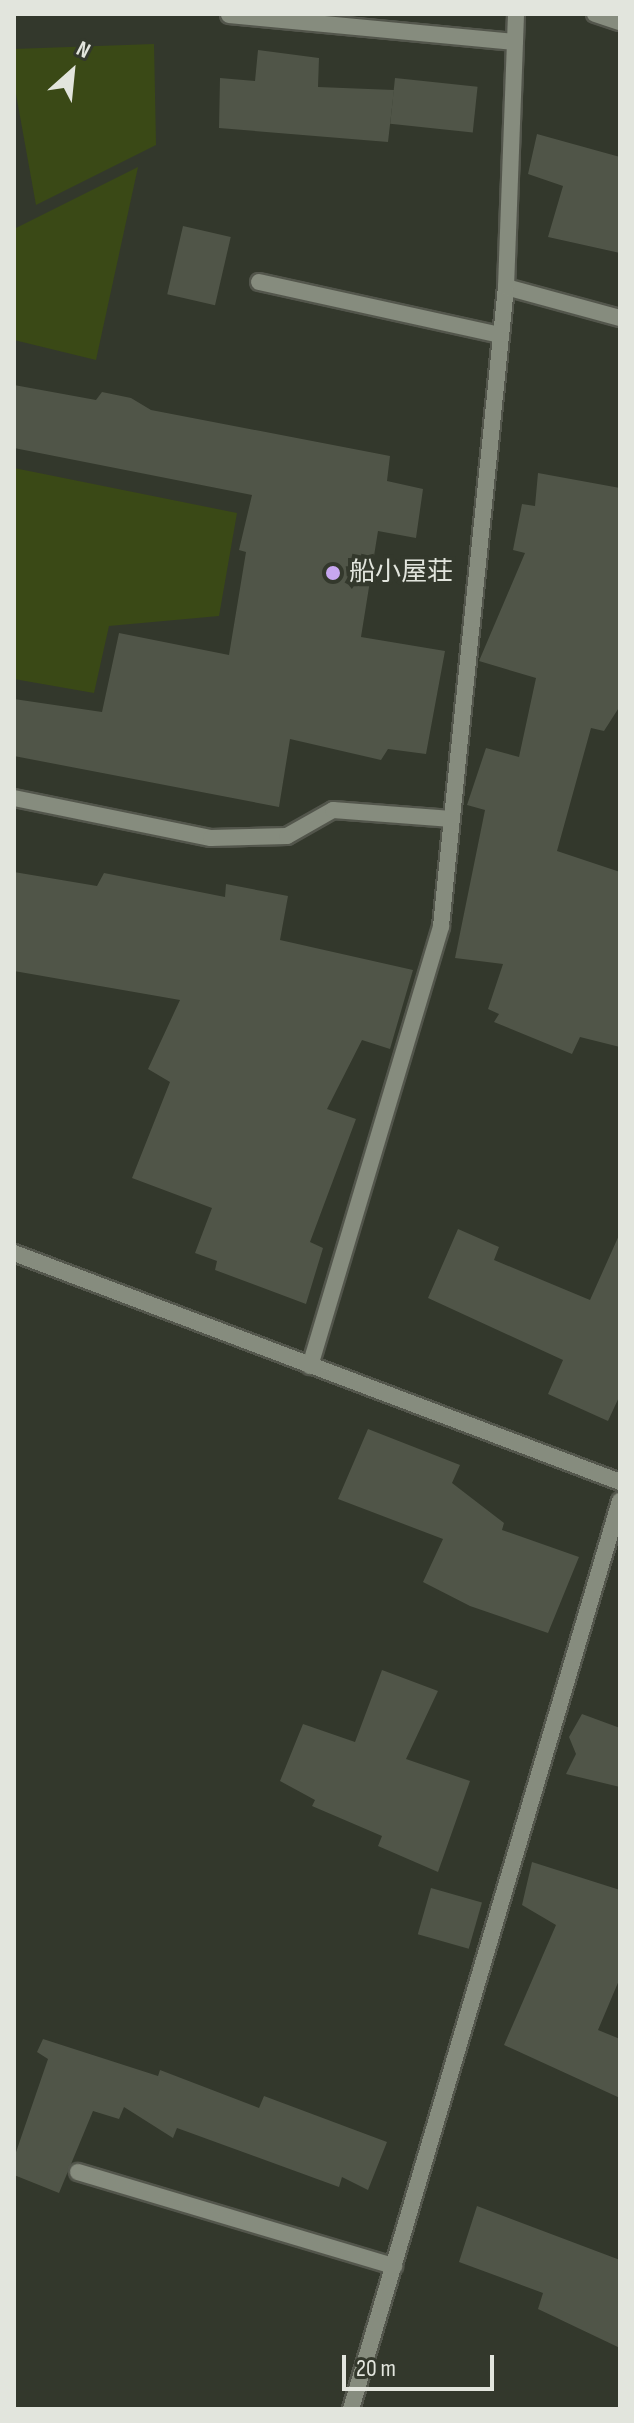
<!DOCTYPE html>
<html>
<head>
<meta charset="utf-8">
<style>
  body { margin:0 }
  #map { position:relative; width:634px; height:2423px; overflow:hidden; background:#33382c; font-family:"Sofia Sans Condensed","Noto Sans JP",sans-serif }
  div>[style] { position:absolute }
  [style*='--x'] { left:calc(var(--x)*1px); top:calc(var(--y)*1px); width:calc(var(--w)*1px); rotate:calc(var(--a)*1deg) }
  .green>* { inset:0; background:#3a4916 }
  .building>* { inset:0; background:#505548; transform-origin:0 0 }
  .roads { filter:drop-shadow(2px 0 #53564c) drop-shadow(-2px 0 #53564c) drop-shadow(0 2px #53564c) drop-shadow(0 -2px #53564c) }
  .minor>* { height:16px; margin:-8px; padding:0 8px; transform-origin:8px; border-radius:8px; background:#868c7e }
  .tertiary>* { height:16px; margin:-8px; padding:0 8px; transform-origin:8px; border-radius:8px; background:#868c7e }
  .dots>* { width:22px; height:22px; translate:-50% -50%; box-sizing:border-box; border:4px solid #33382c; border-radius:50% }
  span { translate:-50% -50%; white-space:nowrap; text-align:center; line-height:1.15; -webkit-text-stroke:8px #33382c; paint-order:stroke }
  .poi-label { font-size:26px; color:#e2e5dd }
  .left { translate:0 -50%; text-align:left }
  .frame { position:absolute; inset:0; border:16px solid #e2e5dd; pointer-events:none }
  .north { position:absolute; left:32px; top:32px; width:80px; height:80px; -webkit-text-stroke:6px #33382c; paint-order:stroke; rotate:27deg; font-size:22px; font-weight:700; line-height:32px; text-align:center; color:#e2e5dd }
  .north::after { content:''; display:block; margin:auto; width:28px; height:36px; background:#e2e5dd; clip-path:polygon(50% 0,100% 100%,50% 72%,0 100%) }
  .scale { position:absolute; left:342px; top:2355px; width:152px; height:36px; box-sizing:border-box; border:4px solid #e2e5dd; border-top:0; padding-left:10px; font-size:24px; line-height:28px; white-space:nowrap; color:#e2e5dd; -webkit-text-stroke:6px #33382c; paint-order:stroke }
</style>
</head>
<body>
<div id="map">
  <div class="green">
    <i style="clip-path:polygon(154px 44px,156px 145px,36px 205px,14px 83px,14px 49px)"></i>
    <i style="clip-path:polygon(138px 167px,96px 360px,14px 340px,14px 229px)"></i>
    <i style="clip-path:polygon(14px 468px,237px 513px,219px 616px,109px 626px,94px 693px,14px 679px)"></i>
  </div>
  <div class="building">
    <i style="clip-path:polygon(258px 50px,319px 58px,318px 87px,394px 90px,388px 142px,219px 128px,220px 78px,255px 81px)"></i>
    <i style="left:395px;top:78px;width:83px;height:46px;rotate:6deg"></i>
    <i style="clip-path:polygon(537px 134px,620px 157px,620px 253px,548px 237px,563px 186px,528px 174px)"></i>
    <i style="left:183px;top:226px;width:49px;height:70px;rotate:13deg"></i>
    <i style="clip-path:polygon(14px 385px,96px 400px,102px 392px,131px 398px,151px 410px,390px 456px,387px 481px,423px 489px,416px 538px,378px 531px,361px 637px,445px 651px,426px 754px,388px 749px,381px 760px,290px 739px,279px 807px,14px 756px,14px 699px,102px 712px,119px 633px,229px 655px,246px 552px,239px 550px,252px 495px,14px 448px)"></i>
    <i style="clip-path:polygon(538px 473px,620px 488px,620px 706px,604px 731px,591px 728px,557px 851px,620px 872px,620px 1047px,580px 1037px,572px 1054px,494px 1022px,499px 1014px,488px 1009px,503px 964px,455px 958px,485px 810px,467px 805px,486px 748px,519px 757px,536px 678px,479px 661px,525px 553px,513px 550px,522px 504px,535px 506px)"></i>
    <i style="clip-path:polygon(14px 872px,97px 886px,104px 873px,225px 897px,226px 884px,288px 896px,280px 940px,413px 970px,390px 1049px,362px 1040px,327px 1109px,356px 1119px,310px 1242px,323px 1248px,306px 1304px,215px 1270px,217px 1261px,195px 1253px,212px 1208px,132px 1178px,170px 1082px,148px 1069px,180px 1000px,14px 971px)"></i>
    <i style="clip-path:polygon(458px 1229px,499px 1247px,494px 1260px,590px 1300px,620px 1233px,620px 1395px,608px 1421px,548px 1394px,563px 1360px,428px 1298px)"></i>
    <i style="clip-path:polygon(368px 1429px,460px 1465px,452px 1483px,504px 1523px,502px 1530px,579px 1557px,548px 1633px,470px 1606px,423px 1582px,443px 1539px,338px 1499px)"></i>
    <i style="clip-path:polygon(382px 1670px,438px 1691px,406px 1759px,470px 1781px,438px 1872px,378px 1846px,382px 1836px,312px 1806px,315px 1800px,280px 1781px,303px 1724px,355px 1742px)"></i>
    <i style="clip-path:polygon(582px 1714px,620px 1728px,620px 1787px,566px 1774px,576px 1754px,569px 1737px)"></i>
    <i style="clip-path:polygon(532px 1862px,620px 1890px,620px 1978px,598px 2030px,620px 2039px,620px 2098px,504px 2045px,556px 1925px,522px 1905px)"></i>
    <i style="left:431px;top:1888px;width:53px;height:48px;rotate:16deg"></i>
    <i style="clip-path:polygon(43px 2039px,158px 2076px,160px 2070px,259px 2108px,264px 2096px,387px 2142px,368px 2190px,342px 2177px,339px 2187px,177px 2128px,173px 2138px,124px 2107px,119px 2119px,93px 2111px,59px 2193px,14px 2175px,14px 2158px,48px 2059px,37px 2052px)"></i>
    <i style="clip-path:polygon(477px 2206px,620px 2260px,620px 2348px,538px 2309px,543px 2293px,459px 2262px)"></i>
  </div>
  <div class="roads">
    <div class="minor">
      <i style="--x:595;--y:14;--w:26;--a:18"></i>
      <i style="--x:229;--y:15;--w:287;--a:5.4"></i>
      <i style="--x:259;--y:282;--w:248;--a:12.4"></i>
      <i style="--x:506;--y:287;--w:118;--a:15.2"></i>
      <i style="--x:14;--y:798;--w:201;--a:11.5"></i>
      <i style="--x:211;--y:838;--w:76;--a:-1.5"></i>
      <i style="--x:287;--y:836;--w:53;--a:-29.5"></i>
      <i style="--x:333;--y:810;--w:119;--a:4.3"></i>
      <i style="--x:310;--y:1366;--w:459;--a:-73.4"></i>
      <i style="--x:441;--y:926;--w:642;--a:-84.19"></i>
      <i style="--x:506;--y:287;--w:273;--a:-87.9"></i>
      <i style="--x:78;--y:2172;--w:330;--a:16.6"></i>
      <i style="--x:351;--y:2409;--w:947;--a:-73.5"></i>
    </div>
    <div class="tertiary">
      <i style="--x:14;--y:1253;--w:648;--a:20.7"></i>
    </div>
  </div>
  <div class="dots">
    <i style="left:333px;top:573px;background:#c7a6f0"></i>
  </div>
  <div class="poi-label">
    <span class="left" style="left:349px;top:573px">船小屋荘</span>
  </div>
  <div class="frame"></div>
  <div class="north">N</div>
  <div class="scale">20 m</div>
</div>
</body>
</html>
